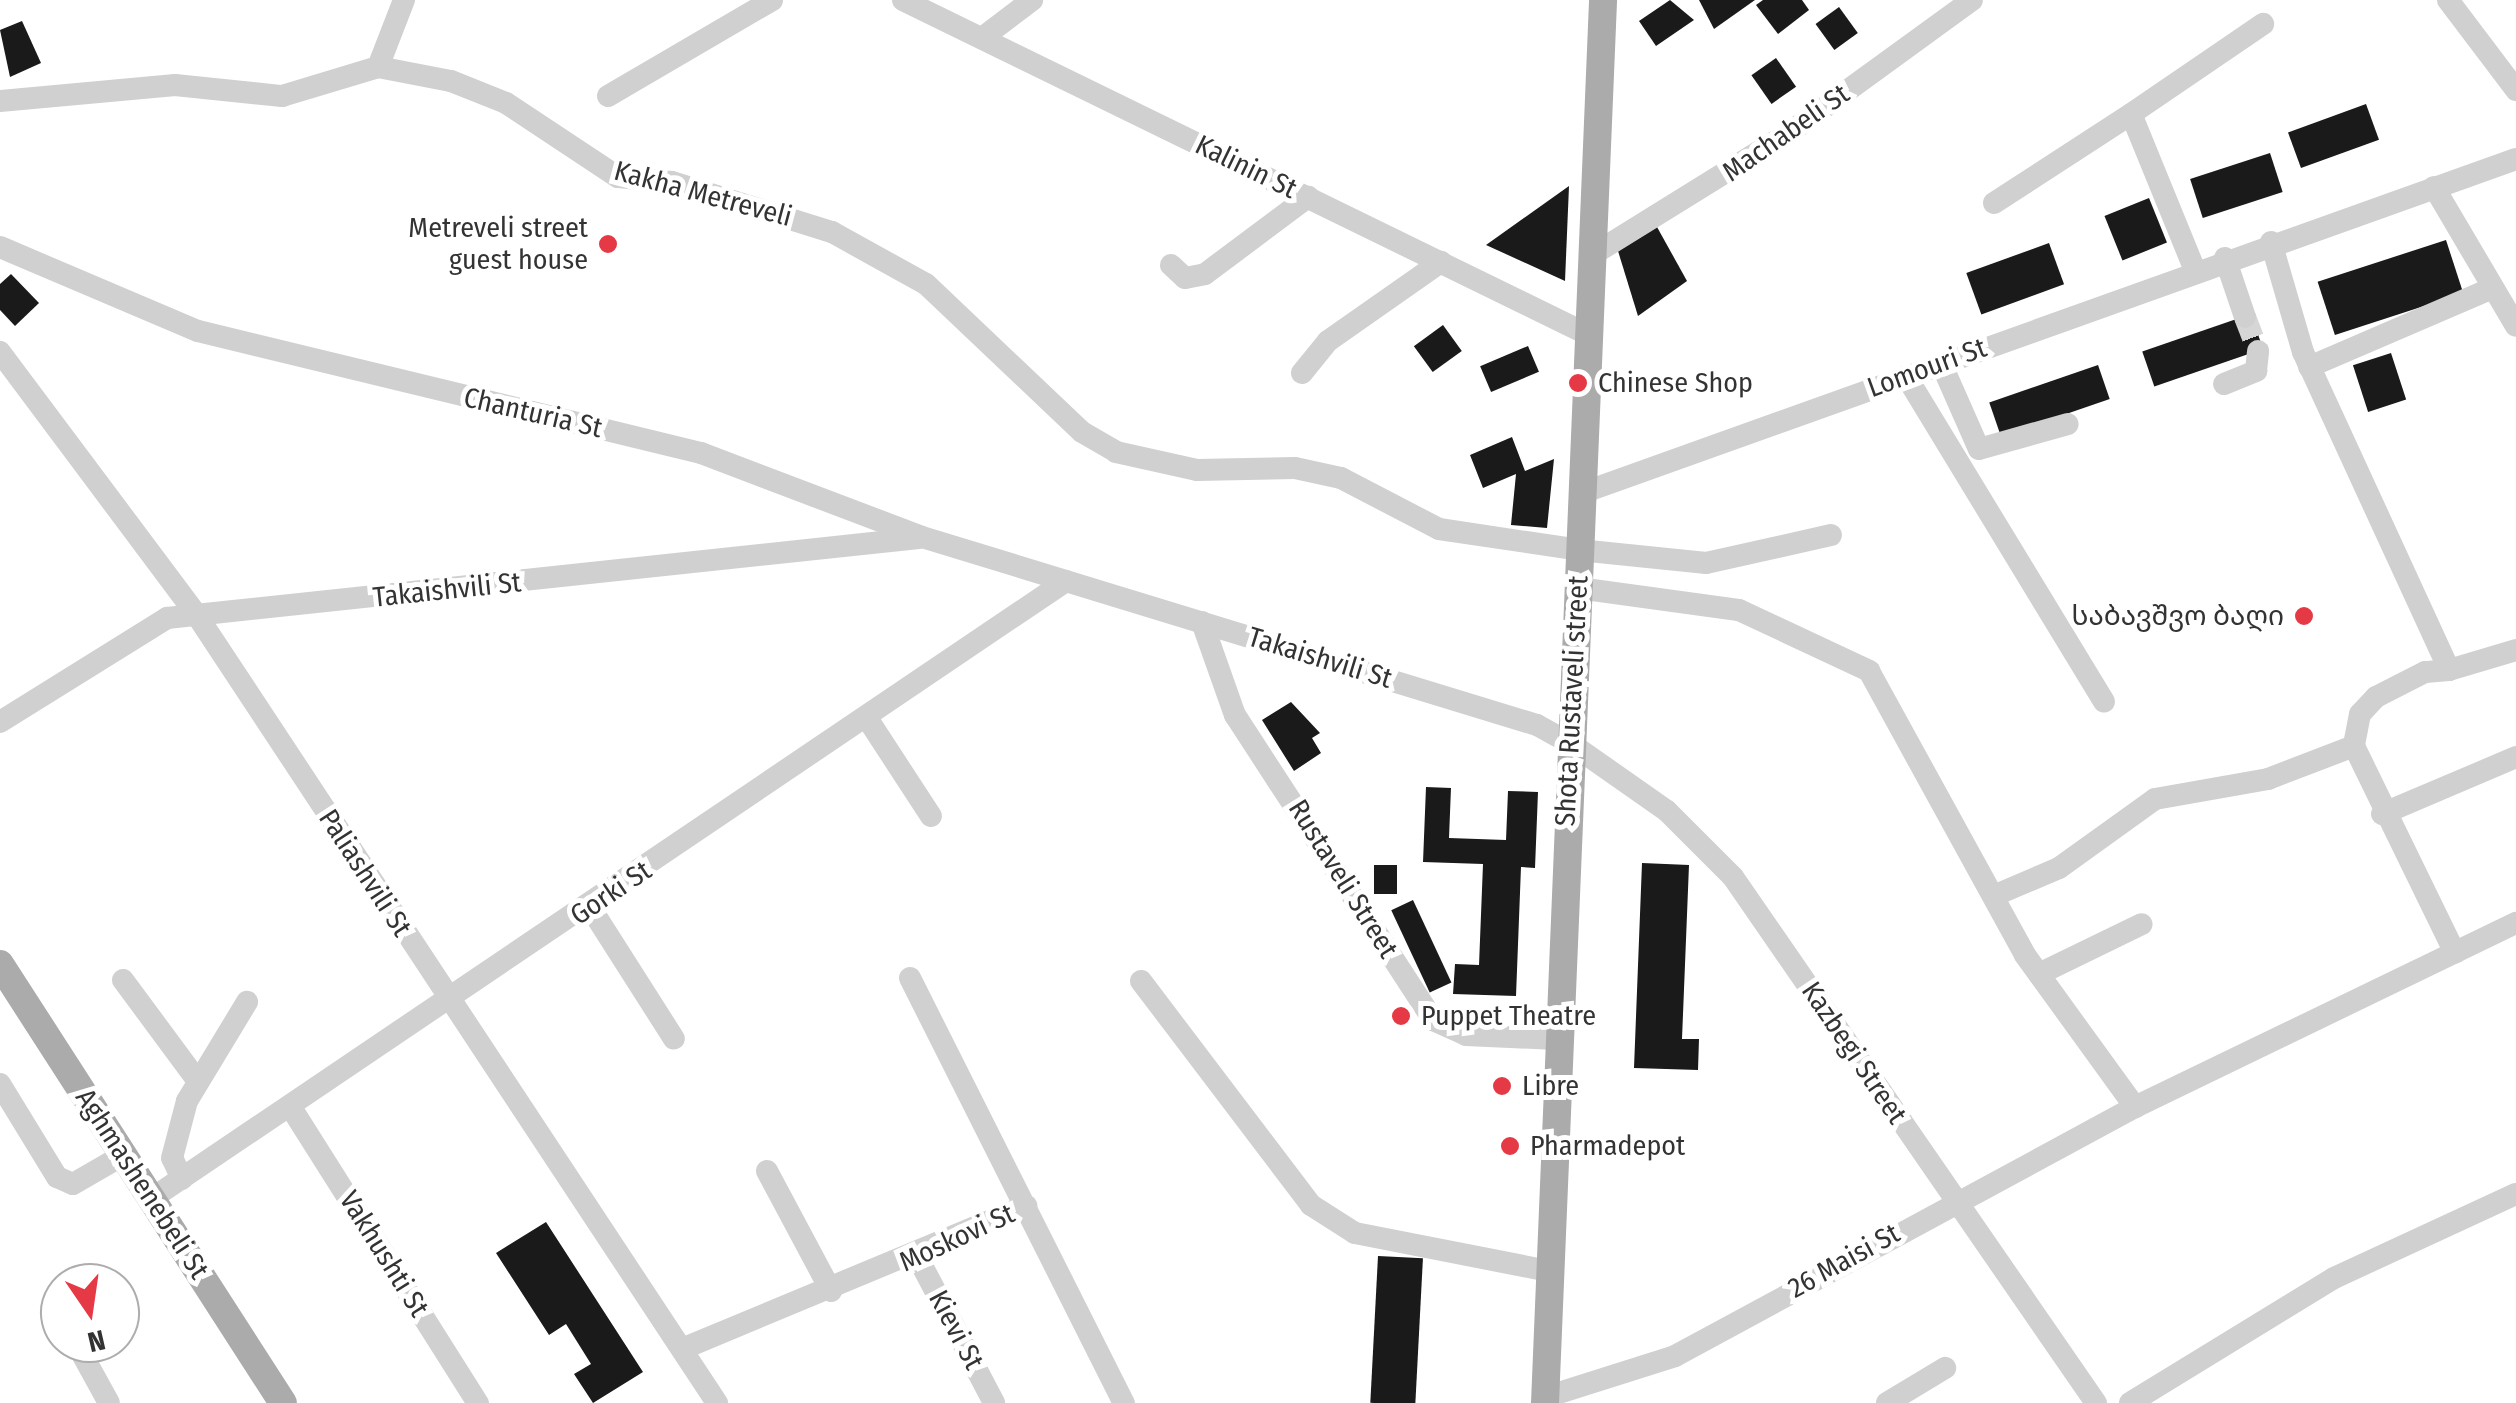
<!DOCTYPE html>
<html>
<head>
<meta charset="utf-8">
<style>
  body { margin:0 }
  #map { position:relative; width:2516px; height:1403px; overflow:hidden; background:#fff; font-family:"Fira Sans Condensed","Noto Sans Georgian",sans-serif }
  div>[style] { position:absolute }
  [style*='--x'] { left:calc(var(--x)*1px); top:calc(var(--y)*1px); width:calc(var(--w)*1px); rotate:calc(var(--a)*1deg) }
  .building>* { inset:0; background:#1a1a1a; transform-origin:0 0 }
  .minor-tunnel>* { height:22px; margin-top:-11px; transform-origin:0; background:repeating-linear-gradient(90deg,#d6d6d6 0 22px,transparent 0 33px) }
  .minor>* { height:22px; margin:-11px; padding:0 11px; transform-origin:11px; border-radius:11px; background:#d0d0d0 }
  .major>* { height:28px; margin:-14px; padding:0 14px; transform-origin:14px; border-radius:14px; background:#ababab }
  .dots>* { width:28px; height:28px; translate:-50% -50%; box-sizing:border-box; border:5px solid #fff; border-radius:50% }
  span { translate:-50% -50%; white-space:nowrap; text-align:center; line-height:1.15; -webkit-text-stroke:10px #fff; paint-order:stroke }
  .street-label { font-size:28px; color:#333 }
  .poi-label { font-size:28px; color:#333 }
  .right { translate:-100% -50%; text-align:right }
  .left { translate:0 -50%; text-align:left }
  .north { position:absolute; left:40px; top:1263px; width:100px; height:100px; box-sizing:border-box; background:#fff; border:2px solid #adadad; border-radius:50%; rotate:167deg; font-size:28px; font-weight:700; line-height:40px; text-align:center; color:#333 }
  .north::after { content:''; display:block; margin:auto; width:35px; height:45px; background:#e63946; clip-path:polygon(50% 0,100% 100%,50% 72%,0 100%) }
</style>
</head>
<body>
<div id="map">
  <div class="building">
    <i style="clip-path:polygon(1670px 0,1694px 20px,1656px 46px,1639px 21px)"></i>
    <i style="clip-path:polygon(1699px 0,1755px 0,1714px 29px)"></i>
    <i style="clip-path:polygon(1763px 0,1802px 0,1809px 10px,1778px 34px,1756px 5px)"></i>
    <i style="left:1839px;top:7px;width:32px;height:29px;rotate:54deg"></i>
    <i style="clip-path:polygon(22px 21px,41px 63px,10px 77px,0 30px)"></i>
    <i style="left:1776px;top:58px;width:35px;height:30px;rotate:55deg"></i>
    <i style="left:2366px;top:104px;width:38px;height:83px;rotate:70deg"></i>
    <i style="left:2270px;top:153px;width:41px;height:84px;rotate:72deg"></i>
    <i style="clip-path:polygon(1569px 186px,1565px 281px,1486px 245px)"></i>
    <i style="left:2149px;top:198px;width:48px;height:48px;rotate:68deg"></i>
    <i style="clip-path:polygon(1657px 227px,1687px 281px,1638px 316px,1618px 251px)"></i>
    <i style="left:2446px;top:240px;width:56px;height:135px;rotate:72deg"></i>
    <i style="left:2049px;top:243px;width:44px;height:88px;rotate:70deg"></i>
    <i style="clip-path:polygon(11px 274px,39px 303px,15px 326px,0 310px,0 284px)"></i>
    <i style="left:2251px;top:314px;width:37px;height:115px;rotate:71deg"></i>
    <i style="left:1443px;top:325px;width:32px;height:36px;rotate:54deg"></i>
    <i style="left:1528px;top:346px;width:28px;height:52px;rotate:67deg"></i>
    <i style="left:2391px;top:353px;width:49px;height:40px;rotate:72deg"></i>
    <i style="left:2098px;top:365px;width:36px;height:115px;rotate:71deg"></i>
    <i style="clip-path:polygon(1512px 437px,1525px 471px,1554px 459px,1547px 528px,1511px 525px,1516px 474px,1483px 488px,1470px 455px)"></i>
    <i style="clip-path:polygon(1291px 702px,1320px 733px,1312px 738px,1321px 753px,1294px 771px,1262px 720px)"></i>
    <i style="clip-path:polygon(1426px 787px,1451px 788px,1449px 838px,1506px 840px,1508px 791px,1538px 792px,1535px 868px,1521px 867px,1516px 996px,1453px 994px,1455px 964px,1479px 965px,1483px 864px,1423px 862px)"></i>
    <i style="clip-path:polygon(1642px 863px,1689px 865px,1682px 1039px,1699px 1039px,1698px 1070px,1634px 1068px)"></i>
    <i style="left:1374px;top:865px;width:23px;height:29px"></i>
    <i style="left:1413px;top:900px;width:91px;height:24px;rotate:65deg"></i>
    <i style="clip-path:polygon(546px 1222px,643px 1372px,593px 1403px,574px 1374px,591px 1364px,566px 1324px,549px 1335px,496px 1253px)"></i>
    <i style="left:1378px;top:1256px;width:45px;height:147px;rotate:3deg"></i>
  </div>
  <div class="minor-tunnel">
    <i style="--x:2245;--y:317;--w:36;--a:69"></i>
  </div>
  <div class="minor">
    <i style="--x:903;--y:0;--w:763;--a:26.03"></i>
    <i style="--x:2448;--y:0;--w:113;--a:52.9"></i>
    <i style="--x:982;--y:38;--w:63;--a:-37.2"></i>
    <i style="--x:378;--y:67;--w:72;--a:-68.8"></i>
    <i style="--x:608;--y:96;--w:190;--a:-30.3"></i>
    <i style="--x:0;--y:101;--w:176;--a:-5.2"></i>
    <i style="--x:175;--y:85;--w:108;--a:5.9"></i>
    <i style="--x:282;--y:96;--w:100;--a:-16.8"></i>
    <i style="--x:378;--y:67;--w:74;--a:10.9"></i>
    <i style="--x:451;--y:81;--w:59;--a:21.8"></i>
    <i style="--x:506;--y:103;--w:134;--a:33.5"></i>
    <i style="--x:618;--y:177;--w:54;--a:5.3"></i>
    <i style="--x:672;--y:182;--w:168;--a:17.4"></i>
    <i style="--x:832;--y:232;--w:107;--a:29"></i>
    <i style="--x:926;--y:284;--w:215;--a:43.5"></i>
    <i style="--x:1082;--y:432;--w:39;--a:30"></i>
    <i style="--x:1116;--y:452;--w:83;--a:12.5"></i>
    <i style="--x:1197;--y:470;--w:98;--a:-1.2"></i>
    <i style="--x:1295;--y:468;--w:47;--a:12.3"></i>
    <i style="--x:1341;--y:478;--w:110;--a:27.5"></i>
    <i style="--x:1439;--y:529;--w:142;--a:8.5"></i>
    <i style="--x:1579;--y:550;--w:128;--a:5.8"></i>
    <i style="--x:1706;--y:563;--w:128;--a:-12.6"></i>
    <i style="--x:2434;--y:187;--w:161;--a:59.5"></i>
    <i style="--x:1994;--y:203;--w:163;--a:-33"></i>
    <i style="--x:2271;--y:242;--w:115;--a:73.8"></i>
    <i style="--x:2303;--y:352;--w:350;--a:65.3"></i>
    <i style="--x:2449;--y:670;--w:24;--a:175"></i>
    <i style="--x:2425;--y:672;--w:55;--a:153"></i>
    <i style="--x:2376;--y:697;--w:23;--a:133"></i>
    <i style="--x:2360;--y:714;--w:33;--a:101"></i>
    <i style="--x:2354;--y:746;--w:230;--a:64"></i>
    <i style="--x:0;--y:247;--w:215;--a:23"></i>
    <i style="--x:198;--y:331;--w:518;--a:13.63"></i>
    <i style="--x:701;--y:453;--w:236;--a:20.8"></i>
    <i style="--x:922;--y:537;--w:643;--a:17"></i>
    <i style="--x:1537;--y:725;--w:38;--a:29"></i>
    <i style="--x:1570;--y:743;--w:118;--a:35"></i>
    <i style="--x:1667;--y:811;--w:93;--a:45"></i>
    <i style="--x:1733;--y:877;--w:639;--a:55.39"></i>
    <i style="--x:1592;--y:255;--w:232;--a:-31.8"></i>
    <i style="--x:1789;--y:133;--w:226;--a:-36"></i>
    <i style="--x:2225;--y:258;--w:62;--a:71.3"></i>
    <i style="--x:1171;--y:265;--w:19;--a:43"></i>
    <i style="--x:1185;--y:278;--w:20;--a:-11"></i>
    <i style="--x:1205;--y:274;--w:129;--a:-36.8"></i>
    <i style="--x:2194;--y:268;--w:166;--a:-112.2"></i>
    <i style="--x:2131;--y:114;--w:160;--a:-34.3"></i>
    <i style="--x:0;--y:352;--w:331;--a:53.2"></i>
    <i style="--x:198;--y:617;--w:942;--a:56.56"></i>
    <i style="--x:1941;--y:363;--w:94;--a:66.2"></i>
    <i style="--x:1979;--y:449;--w:92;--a:-15.7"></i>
    <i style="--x:2309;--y:367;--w:197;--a:-23.3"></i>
    <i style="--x:1302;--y:373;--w:41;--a:-50.9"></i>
    <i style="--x:1328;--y:341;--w:138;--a:-35"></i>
    <i style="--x:1906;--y:376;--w:381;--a:58.7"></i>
    <i style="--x:2224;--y:384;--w:35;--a:-22"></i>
    <i style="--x:2256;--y:371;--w:20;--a:-84"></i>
    <i style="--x:1582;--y:493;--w:992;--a:-19.68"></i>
    <i style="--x:1578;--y:588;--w:162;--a:7.8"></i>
    <i style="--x:1739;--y:610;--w:144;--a:25.1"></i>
    <i style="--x:1869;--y:671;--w:324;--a:61.2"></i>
    <i style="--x:2025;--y:955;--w:188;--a:54.1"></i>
    <i style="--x:1202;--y:622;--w:99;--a:70.5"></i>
    <i style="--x:1235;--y:715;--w:364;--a:57"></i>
    <i style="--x:1433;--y:1020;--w:36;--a:24"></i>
    <i style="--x:1466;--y:1035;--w:90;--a:2.5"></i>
    <i style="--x:2449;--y:670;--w:70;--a:-16.6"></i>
    <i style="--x:867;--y:718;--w:117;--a:56.9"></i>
    <i style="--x:0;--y:722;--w:197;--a:-31.9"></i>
    <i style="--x:167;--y:618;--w:756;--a:-6.07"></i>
    <i style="--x:2382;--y:814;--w:146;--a:-23"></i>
    <i style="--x:1998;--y:894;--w:66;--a:-23.1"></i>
    <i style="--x:2059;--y:868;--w:118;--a:-35.7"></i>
    <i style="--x:2155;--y:799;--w:115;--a:-10"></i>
    <i style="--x:2268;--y:779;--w:92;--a:-21"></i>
    <i style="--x:590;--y:907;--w:156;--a:57.5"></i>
    <i style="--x:2039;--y:974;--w:114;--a:-25.9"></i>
    <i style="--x:910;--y:978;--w:476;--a:63.3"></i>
    <i style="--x:123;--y:980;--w:124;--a:53.5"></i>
    <i style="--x:1141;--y:981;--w:281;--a:52.8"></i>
    <i style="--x:1311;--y:1205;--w:52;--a:32.5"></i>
    <i style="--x:1355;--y:1233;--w:197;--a:11.1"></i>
    <i style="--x:0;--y:1084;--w:109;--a:58.5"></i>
    <i style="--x:57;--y:1177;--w:17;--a:24"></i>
    <i style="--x:73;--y:1184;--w:58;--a:-30.1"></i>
    <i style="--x:290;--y:1106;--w:352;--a:57.7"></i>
    <i style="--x:767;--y:1171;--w:136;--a:61.9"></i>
    <i style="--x:182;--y:1179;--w:23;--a:-115"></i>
    <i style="--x:172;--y:1158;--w:59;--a:-75.3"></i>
    <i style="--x:187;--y:1101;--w:116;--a:-58.8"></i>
    <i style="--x:151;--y:1199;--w:1104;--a:-34.04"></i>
    <i style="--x:918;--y:1258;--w:164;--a:62.3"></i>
    <i style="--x:56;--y:1308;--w:7;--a:56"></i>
    <i style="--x:76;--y:1343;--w:68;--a:61.2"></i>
    <i style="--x:682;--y:1349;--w:373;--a:-22.6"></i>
    <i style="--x:1546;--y:1397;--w:135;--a:-17.6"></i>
    <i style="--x:1675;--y:1356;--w:523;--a:-28.43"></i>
    <i style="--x:2135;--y:1107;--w:423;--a:-25.8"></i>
    <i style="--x:1887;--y:1403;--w:68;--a:-31.1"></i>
    <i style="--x:2130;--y:1403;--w:239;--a:-31.5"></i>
    <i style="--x:2334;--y:1278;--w:200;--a:-24.8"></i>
  </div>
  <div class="major">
    <i style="--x:0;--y:964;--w:522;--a:57.19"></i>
    <i style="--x:1545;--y:1403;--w:1404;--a:-87.63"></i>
  </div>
  <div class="dots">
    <i style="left:608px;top:244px;background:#e63946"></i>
    <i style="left:1578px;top:383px;background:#e63946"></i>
    <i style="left:2304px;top:616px;background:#e63946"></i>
    <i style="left:1401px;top:1016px;background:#e63946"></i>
    <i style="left:1502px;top:1086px;background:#e63946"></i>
    <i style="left:1510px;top:1146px;background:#e63946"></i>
  </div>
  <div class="street-label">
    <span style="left:1786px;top:133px;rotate:-35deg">Machabeli St</span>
    <span style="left:1246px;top:167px;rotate:26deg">Kalinin St</span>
    <span style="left:703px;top:194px;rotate:15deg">Kakha Metreveli</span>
    <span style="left:1927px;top:368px;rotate:-20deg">Lomouri St</span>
    <span style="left:533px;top:413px;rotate:13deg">Chanturia St</span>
    <span style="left:447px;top:590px;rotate:-6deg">Takaishvili St</span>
    <span style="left:1320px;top:658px;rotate:17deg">Takaishvili St</span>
    <span style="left:1572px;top:701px;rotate:-87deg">Shota Rustaveli street</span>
    <span style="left:365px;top:873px;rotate:57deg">Paliashvili St</span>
    <span style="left:1343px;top:879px;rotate:58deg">Rustaveli Street</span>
    <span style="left:611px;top:893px;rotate:-34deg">Gorki St</span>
    <span style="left:1854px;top:1053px;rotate:56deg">Kazbegi Street</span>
    <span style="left:142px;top:1184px;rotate:57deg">Aghmashenebeli St</span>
    <span style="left:957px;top:1238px;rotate:-25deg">Moskovi St</span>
    <span style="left:384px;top:1254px;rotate:58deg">Vakhushti St</span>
    <span style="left:1844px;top:1261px;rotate:-29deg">26 Maisi St</span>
    <span style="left:956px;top:1330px;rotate:62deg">Kievi St</span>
  </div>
  <div class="poi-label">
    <span class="right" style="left:588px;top:244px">Metreveli street<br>guest house</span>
    <span class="left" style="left:1598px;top:383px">Chinese Shop</span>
    <span class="right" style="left:2284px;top:616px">საბავშვო ბაღი</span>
    <span class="left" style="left:1421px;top:1016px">Puppet Theatre</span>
    <span class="left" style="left:1522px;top:1086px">Libre</span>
    <span class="left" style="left:1530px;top:1146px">Pharmadepot</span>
  </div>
  <div class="north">N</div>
</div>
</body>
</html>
